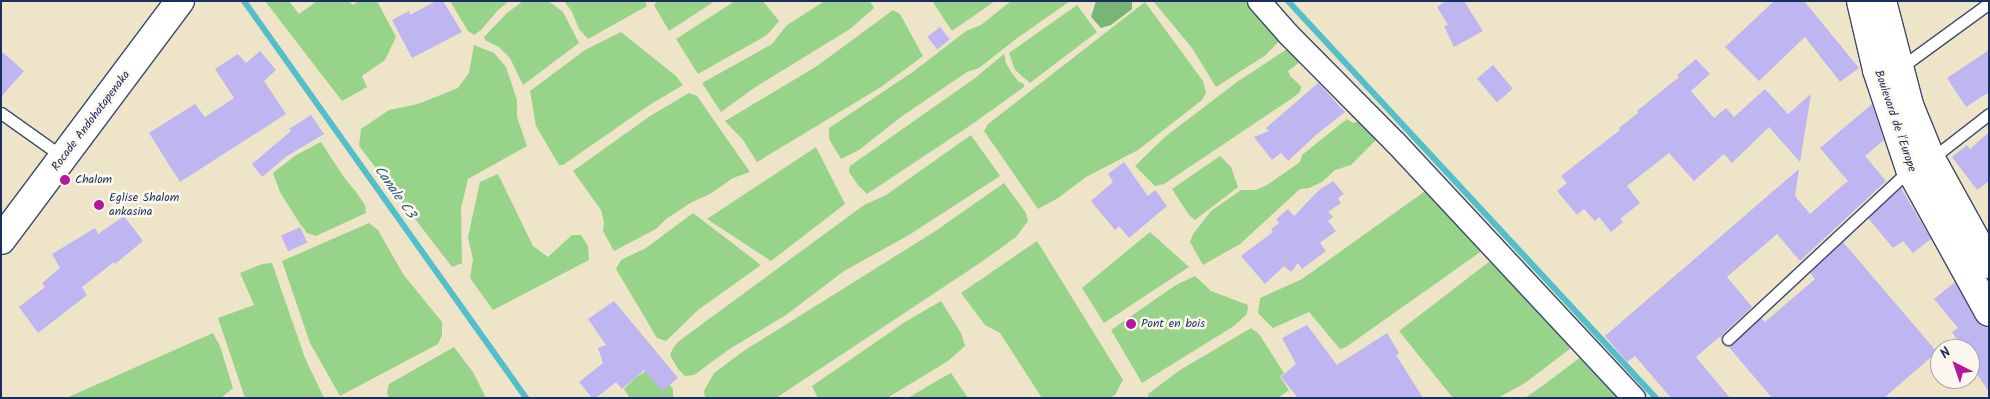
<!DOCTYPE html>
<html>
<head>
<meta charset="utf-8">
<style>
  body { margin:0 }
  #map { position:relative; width:1990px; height:399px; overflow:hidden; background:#eee5c8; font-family:Kalam,sans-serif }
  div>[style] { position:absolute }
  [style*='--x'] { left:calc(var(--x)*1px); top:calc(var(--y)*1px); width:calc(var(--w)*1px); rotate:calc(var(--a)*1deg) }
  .green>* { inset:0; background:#97d489 }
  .forest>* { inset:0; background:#79b675 }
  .stream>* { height:6px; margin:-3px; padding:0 3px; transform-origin:3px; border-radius:3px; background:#52bfca }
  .building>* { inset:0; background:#bfb5f1; transform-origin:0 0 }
  .roads { filter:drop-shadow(1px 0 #3b4a6e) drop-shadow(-1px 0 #3b4a6e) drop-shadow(0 1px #3b4a6e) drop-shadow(0 -1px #3b4a6e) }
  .service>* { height:11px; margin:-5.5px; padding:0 5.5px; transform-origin:5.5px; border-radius:5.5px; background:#fff }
  .minor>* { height:22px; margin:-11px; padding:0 11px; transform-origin:11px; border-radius:11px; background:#fff }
  .secondary>* { height:28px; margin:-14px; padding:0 14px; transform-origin:14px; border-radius:14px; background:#fff }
  .dots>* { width:14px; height:14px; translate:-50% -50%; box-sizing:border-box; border:2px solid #fbf7ec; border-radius:50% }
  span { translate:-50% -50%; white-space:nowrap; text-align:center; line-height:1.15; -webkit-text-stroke:5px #fbf7ec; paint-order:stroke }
  .street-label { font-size:12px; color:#1b2f5e }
  .poi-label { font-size:12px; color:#1b2f5e }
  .left { translate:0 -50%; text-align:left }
  .water-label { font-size:14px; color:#2c5a7e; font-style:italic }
  .frame { position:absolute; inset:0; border:2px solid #1b2f5e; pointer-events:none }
  .north { position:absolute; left:1930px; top:339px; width:50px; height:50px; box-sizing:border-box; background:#fbf7ec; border:1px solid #a1a7b3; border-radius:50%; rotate:319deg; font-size:14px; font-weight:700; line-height:20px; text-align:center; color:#1b2f5e }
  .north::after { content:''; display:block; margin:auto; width:18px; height:22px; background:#b5179e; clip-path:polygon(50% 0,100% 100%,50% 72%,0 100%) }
</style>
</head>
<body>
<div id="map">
  <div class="green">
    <i style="clip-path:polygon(265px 1px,289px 1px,299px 14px,317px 1px,349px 1px,353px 5px,359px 1px,377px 1px,396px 37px,385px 60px,362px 76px,367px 87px,342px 101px)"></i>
    <i style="clip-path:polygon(450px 1px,509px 1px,498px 10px,481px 30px,474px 35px,468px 31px)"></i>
    <i style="clip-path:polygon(523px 1px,548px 1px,554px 5px,563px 12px,579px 43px,523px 85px,510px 58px,499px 47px,485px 40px,484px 37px,507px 13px)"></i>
    <i style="clip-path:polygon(564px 1px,645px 1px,647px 6px,588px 39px,579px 29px,572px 12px)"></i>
    <i style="clip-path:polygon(657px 1px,715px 1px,669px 31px,654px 5px)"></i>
    <i style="clip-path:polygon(735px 1px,763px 1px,779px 21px,767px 35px,698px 74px,676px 39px)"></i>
    <i style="clip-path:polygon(825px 1px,870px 1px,874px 8px,850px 29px,754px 88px,721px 112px,702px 83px,772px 44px,787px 25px)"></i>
    <i style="clip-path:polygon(932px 1px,995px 1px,952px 31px)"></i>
    <i style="clip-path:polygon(1011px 1px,1070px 1px,1016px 39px,979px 68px,967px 72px,901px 117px,859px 150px,841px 159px,829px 139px,829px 128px,914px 71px,966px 31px,981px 25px)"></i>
    <i style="clip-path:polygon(1153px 1px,1247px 1px,1280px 40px,1266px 55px,1216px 87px,1192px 48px)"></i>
    <i style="clip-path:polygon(1145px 2px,1203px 81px,1206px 93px,1202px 100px,1138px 150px,1086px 177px,1058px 198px,1038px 209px,984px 131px,988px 124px)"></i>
    <i style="clip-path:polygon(1077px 5px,1097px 32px,1030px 83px,1015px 70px,1009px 53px)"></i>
    <i style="clip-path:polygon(893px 10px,900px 14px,923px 56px,881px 87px,757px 162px,743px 140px,725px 121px,817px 66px)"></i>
    <i style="clip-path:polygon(621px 32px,676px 76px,683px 85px,651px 104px,563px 165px,559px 165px,536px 126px,530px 91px,585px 50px)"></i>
    <i style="clip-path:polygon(474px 45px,494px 53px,506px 67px,517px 100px,517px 117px,527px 146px,468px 179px,461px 208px,462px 263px,452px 267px,359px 146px,361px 129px,389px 110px,418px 104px,458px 88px,469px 73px)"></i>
    <i style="clip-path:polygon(1290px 47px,1301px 61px,1288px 71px,1291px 77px,1301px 86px,1300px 92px,1291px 99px,1164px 184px,1155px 186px,1135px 166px,1166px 136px,1237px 82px)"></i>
    <i style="clip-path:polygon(1004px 54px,1006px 63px,1011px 72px,1019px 82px,1024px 84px,1024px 87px,971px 125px,867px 194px,858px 185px,849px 172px,850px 166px,975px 78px)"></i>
    <i style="clip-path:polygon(689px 93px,697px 96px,750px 172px,733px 178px,710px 194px,692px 202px,666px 219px,656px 229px,614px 251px,603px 231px,604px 222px,601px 210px,573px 171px,650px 116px)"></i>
    <i style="clip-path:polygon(1347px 119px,1353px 123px,1360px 121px,1378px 138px,1351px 165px,1335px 170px,1322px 182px,1309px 188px,1300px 189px,1240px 244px,1203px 265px,1190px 242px,1193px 234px,1211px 211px,1241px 190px,1256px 190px,1267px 185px,1300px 162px,1302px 155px)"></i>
    <i style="clip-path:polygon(971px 135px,1000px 176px,909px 235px,844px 271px,786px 315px,728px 350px,694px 375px,685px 376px,678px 369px,670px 355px,673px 348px,679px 341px,864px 205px,886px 195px)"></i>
    <i style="clip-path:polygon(321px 142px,343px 176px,356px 192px,365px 205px,366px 213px,316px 236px,307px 233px,300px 224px,280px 192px,273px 173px,296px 155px)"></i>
    <i style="clip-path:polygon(816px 147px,845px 204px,771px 261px,707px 219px)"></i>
    <i style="clip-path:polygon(1220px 156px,1231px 167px,1238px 187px,1195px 220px,1189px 215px,1172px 189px)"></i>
    <i style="clip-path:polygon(498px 174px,533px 246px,548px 257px,572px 235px,581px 235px,588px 246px,589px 260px,493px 310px,470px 278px,473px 260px,468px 237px,480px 182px)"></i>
    <i style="clip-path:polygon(1004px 183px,1026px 213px,1028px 221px,1016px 237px,980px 263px,776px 398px,705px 398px,704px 391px,714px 373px,745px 350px,934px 232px)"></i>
    <i style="clip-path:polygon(1428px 189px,1486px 248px,1346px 347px,1340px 349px,1309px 312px,1273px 328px,1258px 313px,1260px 298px,1302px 279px)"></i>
    <i style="clip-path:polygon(693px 213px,761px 265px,698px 310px,666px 341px,657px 338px,616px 269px,621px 260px,646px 248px)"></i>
    <i style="clip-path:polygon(369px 223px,378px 230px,403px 274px,442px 322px,442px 335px,438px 344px,340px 396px,310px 343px,282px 261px)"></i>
    <i style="clip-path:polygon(1150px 232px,1189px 267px,1104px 323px,1082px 288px)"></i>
    <i style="clip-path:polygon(1037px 241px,1123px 380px,1115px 395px,1110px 398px,1042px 398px,1000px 333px,985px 325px,961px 293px)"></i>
    <i style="clip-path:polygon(1494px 258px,1575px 345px,1525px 383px,1498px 398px,1453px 398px,1399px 331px)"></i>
    <i style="clip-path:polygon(272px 263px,305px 358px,324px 398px,245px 398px,218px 318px,254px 305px,240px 273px,262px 264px)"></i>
    <i style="clip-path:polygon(1195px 276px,1211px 291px,1248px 305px,1247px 314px,1234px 326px,1142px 383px,1111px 330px,1176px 285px)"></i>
    <i style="clip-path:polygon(941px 301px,961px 333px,965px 346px,948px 361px,887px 398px,818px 398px,812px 386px,905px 322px)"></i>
    <i style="clip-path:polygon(1251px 328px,1259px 334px,1284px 373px,1280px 377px,1289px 390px,1278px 398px,1149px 398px,1148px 394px,1180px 370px)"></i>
    <i style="clip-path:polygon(213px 333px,220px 346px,233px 388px,221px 398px,66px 398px)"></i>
    <i style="clip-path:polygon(454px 347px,473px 372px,486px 398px,389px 398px,387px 393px,389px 384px)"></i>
    <i style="clip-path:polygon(1586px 353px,1625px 398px,1525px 398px,1545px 384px)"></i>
    <i style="clip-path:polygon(656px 364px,673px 389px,673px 398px,630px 398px,624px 389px,635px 378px)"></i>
    <i style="clip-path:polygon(951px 373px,968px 398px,908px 398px,940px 379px)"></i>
  </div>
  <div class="forest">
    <i style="clip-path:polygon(1096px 1px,1132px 1px,1132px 9px,1111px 25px,1101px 28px,1091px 17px)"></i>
  </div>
  <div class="stream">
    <i style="--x:244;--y:1;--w:487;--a:54.6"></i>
    <i style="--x:1288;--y:1;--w:541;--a:47.17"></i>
  </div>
  <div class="building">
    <i style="clip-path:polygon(436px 1px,443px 1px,462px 32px,412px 58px,392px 20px,409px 11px,410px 15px)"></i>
    <i style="clip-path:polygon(1446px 1px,1464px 1px,1483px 31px,1454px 47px,1444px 26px,1448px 25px,1437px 7px)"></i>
    <i style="clip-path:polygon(1774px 1px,1804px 1px,1859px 68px,1840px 82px,1805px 37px,1759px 81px,1725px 47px)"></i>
    <i style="left:940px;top:27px;width:16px;height:16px;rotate:52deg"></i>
    <i style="clip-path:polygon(1989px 50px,1989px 92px,1966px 107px,1947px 78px)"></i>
    <i style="clip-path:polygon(1px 51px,24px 71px,1px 97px)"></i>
    <i style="clip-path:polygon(260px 51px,276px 70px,264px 81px,286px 114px,180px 182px,149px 133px,195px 104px,205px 117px,234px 98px,215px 69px,238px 54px,246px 63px)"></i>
    <i style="clip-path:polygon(1696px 59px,1710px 74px,1691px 91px,1714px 118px,1726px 108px,1734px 117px,1765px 89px,1788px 114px,1811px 94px,1800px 162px,1769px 127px,1732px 163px,1724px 154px,1694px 181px,1669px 153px,1627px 186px,1640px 203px,1620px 219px,1623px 222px,1611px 232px,1599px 217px,1595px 221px,1584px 209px,1577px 215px,1557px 191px,1567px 183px,1561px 176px,1620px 130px,1619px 128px,1638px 113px,1637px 111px,1679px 77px,1677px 75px)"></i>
    <i style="left:1493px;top:65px;width:31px;height:21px;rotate:50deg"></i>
    <i style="clip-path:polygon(1318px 83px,1345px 112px,1317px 134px,1288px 161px,1281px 153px,1272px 160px,1254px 137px,1269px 131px,1266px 128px)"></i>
    <i style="clip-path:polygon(1872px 104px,1884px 140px,1865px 156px,1886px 181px,1800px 261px,1777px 234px,1727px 277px,1752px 307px,1723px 334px,1721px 338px,1719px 337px,1696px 357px,1730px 398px,1671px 398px,1635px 356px,1627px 362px,1605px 336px,1799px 169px,1795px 196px,1810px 214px,1836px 191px,1848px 181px,1820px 148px)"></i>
    <i style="clip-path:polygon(311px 115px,324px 134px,287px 156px,262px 177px,252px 164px,291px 131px,289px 129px)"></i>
    <i style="clip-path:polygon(1989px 132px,1989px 181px,1977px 190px,1952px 157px,1967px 145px,1970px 149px)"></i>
    <i style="clip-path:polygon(1124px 162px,1148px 196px,1155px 190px,1167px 206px,1129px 238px,1119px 226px,1115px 230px,1091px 201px,1113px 182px,1108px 174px)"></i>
    <i style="clip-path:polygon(1333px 181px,1344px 194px,1338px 198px,1341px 203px,1328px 212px,1333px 217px,1328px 221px,1336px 231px,1320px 243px,1326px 251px,1302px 269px,1298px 263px,1291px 272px,1284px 266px,1265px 284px,1241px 256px,1273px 232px,1271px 229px,1279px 223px,1276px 219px,1288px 209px,1294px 216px,1319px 190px)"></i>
    <i style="clip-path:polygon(1901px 188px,1931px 239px,1913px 253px,1903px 241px,1893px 248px,1868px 218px)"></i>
    <i style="clip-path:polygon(124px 216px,143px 241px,115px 264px,114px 262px,82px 287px,87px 295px,38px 333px,19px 307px,45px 287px,42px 283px,60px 268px,52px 254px,95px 228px,98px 234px)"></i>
    <i style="left:300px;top:227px;width:17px;height:21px;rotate:65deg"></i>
    <i style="clip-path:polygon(1843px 242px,1937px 352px,1884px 398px,1772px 398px,1728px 346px,1733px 344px,1761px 318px,1765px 322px,1815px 279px,1810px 273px)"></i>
    <i style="clip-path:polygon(1955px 282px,1976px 320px,1981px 326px,1989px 328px,1989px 392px,1970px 363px,1970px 349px,1963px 349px,1952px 332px,1958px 328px,1934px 299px)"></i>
    <i style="clip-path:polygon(614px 301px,678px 378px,662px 391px,644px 370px,622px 389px,616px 382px,596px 398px,592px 398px,579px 382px,603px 363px,598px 348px,606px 345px,588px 319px)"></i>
    <i style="clip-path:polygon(1307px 325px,1337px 365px,1387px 333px,1399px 353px,1396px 355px,1423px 398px,1298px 398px,1281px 377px,1296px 364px,1282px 338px)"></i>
  </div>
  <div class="roads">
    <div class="service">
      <i style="--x:1900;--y:68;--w:110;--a:-36.1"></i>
      <i style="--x:1;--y:113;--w:76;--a:35.4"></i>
      <i style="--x:1931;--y:159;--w:73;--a:-37.8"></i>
      <i style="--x:1728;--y:339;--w:249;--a:-43"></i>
    </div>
    <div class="minor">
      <i style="--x:1259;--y:1;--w:44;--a:48.7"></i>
      <i style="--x:1288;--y:34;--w:153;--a:45.3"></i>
      <i style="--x:1396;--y:143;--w:349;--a:47"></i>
    </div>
    <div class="secondary">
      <i style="--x:1861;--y:1;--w:71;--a:76.9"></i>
      <i style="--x:1877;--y:70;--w:104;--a:71.6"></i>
      <i style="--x:1910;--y:169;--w:163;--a:61.1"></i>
      <i style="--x:1882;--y:1;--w:107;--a:75.4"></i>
      <i style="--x:1909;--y:105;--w:58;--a:67.8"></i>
      <i style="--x:1931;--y:159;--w:120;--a:61.1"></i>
      <i style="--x:1;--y:240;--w:299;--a:-53.2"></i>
    </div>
  </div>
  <div class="dots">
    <i style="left:65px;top:180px;background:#b5179e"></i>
    <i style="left:99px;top:205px;background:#b5179e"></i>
    <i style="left:1131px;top:324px;background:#b5179e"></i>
  </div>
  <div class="street-label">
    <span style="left:91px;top:121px;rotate:-53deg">Rocade Andohatapenaka</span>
    <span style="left:1895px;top:121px;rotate:71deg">Boulevard de l'Europe</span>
  </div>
  <div class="poi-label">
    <span class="left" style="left:75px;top:180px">Chalom</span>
    <span class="left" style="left:109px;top:205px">Eglise Shalom<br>ankasina</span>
    <span class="left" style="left:1141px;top:324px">Pont en bois</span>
  </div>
  <div class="water-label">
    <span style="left:395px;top:192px;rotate:55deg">Canale C3</span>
  </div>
  <div class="frame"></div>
  <div class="north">N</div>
</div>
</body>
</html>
